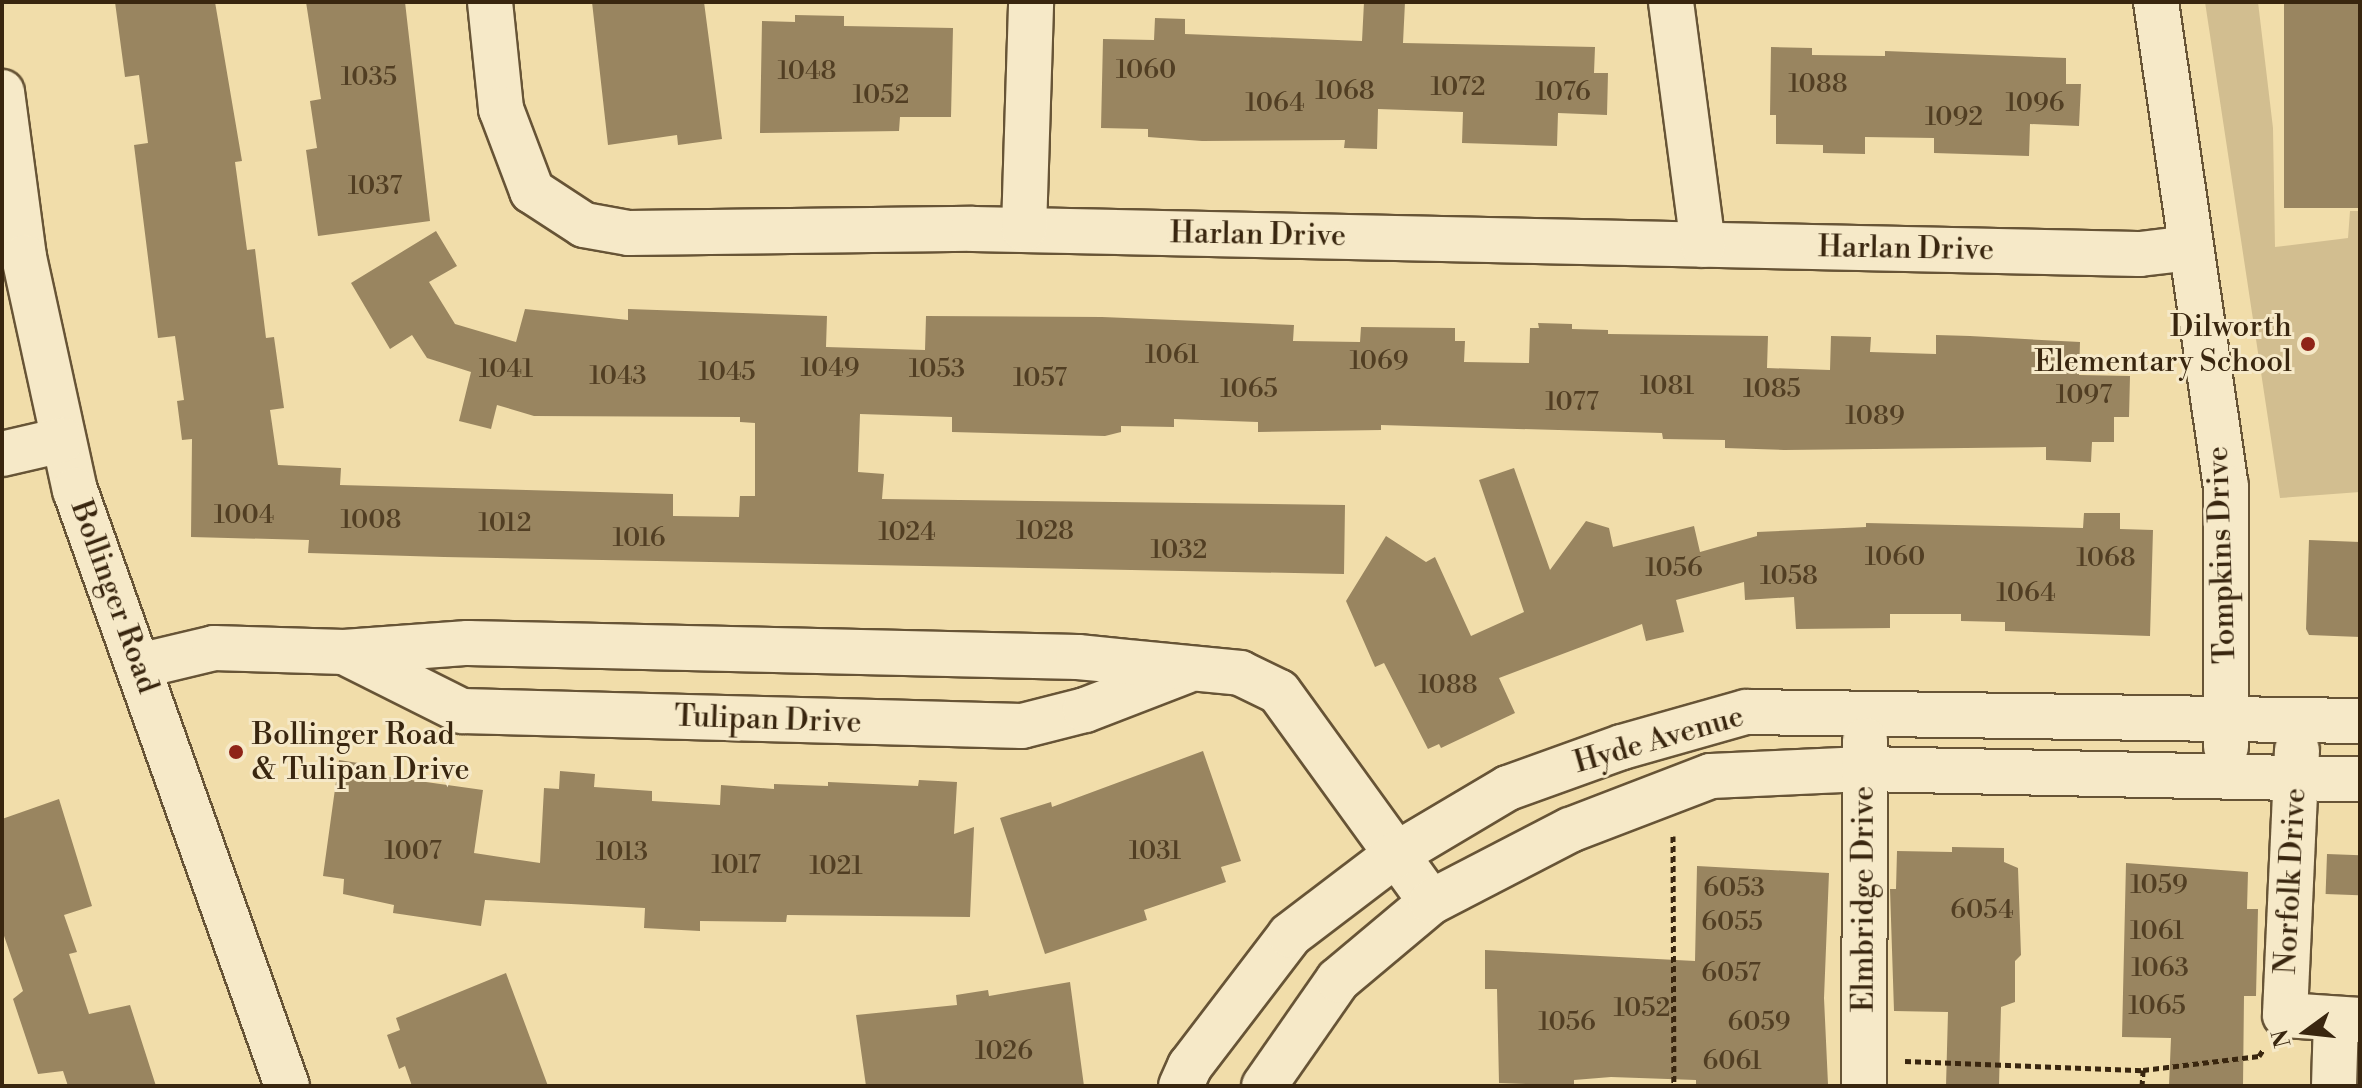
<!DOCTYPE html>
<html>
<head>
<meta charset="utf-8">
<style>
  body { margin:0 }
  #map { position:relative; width:2362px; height:1088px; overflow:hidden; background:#f1ddaa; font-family:"Libre Bodoni",serif }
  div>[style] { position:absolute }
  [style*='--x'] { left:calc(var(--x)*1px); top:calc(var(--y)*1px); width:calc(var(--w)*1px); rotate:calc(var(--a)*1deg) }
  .green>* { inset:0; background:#d2be90 }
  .building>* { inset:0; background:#998560; transform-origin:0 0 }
  .path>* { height:5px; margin-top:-2.5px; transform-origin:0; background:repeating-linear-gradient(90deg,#39260f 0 6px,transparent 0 10px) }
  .roads { filter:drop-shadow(2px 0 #675436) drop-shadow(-2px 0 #675436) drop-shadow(0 2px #675436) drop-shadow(0 -2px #675436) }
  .street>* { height:44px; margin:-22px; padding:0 22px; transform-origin:22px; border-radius:22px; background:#f6e9c8 }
  .secondary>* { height:44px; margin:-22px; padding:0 22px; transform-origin:22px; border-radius:22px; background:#f6e9c8 }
  .dots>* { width:22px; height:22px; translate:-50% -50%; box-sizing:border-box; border:4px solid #f6e9c8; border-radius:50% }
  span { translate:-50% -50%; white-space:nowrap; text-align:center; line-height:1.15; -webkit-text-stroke:6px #f6e9c8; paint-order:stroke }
  .number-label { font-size:26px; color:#513e23 }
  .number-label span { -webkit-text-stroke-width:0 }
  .street-label { font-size:30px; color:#39260f }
  .poi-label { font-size:30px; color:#39260f }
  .right { translate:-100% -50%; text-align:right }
  .left { translate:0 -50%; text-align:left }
  .frame { position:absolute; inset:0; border:4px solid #39260f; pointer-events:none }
  .north { position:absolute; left:2266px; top:992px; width:80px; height:80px; -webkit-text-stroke:6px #f6e9c8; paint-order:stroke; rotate:255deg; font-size:22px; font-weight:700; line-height:32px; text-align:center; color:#39260f }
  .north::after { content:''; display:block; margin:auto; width:28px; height:36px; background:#39260f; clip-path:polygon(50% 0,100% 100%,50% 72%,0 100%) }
</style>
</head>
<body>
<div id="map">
  <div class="green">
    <i style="clip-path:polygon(2205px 2px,2258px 2px,2273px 128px,2275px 247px,2348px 238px,2350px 211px,2360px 211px,2360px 492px,2280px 498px)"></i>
  </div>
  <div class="building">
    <i style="clip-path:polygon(115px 2px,215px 2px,242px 161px,235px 162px,247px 250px,255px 249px,266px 338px,274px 337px,284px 408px,270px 410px,278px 465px,341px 468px,340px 485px,673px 494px,673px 516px,739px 517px,740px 496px,755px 496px,755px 423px,740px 422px,740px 417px,534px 416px,497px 405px,491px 429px,459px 421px,471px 372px,427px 358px,412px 335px,390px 349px,351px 283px,436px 231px,457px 266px,429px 282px,455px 324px,516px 342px,525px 309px,628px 320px,628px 309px,827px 316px,826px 347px,925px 350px,926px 316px,1102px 317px,1294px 325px,1293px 341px,1360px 342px,1361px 327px,1455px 328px,1455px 341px,1465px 341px,1464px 362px,1529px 363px,1530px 328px,1539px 328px,1538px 323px,1572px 324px,1572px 329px,1608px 330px,1608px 334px,1768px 336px,1767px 368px,1830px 370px,1831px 336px,1871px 337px,1870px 352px,1936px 354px,1936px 335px,1970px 336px,2080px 342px,2079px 375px,2130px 376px,2129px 417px,2114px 417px,2114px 442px,2092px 442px,2091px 462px,2046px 460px,2046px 447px,1784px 450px,1725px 448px,1725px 440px,1663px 439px,1662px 433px,1381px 425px,1381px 430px,1258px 432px,1258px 422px,1174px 419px,1174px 427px,1121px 426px,1121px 432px,1105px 436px,952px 432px,952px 417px,860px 414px,858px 472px,884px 474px,882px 499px,1345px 505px,1344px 574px,444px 557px,308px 553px,309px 540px,191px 537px,192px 439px,182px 440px,177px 401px,184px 400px,175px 336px,158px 338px,134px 145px,148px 143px,139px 75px,125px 77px)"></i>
    <i style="clip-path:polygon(306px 2px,405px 2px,430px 221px,318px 236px,306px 150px,317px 148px,310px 101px,321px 99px)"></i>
    <i style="clip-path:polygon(592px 2px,704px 2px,722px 139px,678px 145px,677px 135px,608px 145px)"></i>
    <i style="clip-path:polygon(1364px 2px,1405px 2px,1403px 43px,1595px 47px,1594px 73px,1608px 73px,1607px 115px,1558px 113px,1557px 146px,1462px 143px,1463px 112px,1378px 109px,1377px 149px,1344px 148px,1345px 140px,1202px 141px,1148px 137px,1148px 129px,1101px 128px,1103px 39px,1154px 40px,1155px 18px,1185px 19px,1185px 34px,1362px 41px)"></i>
    <i style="left:2284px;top:2px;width:76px;height:206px"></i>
    <i style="clip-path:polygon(795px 15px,844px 16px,844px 26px,953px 28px,951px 117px,900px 117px,899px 131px,760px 133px,762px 21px,795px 22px)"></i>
    <i style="clip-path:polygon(1771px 47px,1812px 48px,1812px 55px,1885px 56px,1885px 51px,2066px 58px,2066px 84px,2081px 84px,2079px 126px,2030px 124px,2029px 156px,1934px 153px,1934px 138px,1865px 137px,1865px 154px,1823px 153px,1823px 145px,1776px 144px,1776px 115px,1770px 115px)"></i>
    <i style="clip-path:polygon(1514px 468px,1550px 570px,1586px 521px,1609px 528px,1613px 547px,1694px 526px,1700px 552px,1757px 536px,1757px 532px,1866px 527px,1866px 523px,2083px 528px,2084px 513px,2120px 513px,2120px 529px,2153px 530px,2150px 636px,2005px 631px,2005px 622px,1961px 621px,1961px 614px,1890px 614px,1890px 628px,1796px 629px,1794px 597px,1745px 600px,1744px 582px,1676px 600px,1684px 632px,1646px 641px,1642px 624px,1499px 678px,1515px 713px,1441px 748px,1439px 744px,1428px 749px,1384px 663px,1375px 667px,1346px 601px,1386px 536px,1426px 562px,1435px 557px,1471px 636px,1524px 612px,1479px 480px)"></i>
    <i style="clip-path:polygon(2309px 540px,2360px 542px,2360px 637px,2309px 635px,2306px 629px)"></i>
    <i style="clip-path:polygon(1203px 751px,1241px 861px,1221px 867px,1226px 882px,1144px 910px,1147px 920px,1045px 954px,1000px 818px,1051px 802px,1052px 807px)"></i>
    <i style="clip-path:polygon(339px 760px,377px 766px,376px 775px,483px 790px,474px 853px,540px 863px,544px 788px,559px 789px,560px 771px,595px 774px,594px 787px,652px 791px,652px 801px,720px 805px,721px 785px,774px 789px,774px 784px,828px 786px,828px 782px,918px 786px,919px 780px,957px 782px,954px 834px,974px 827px,970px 917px,787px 915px,786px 922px,700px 921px,700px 931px,644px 928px,645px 908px,571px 904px,485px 900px,481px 926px,393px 913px,394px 905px,343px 894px,344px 879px,323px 876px)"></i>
    <i style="clip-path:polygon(59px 799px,92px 906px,64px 915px,77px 952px,69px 954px,89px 1014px,130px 1005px,156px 1086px,68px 1086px,63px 1071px,38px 1074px,13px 999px,23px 991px,2px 930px,2px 819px)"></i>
    <i style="clip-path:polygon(1952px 847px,2004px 848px,2004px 862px,2018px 868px,2021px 955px,2015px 961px,2015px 1002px,2001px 1007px,1999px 1086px,1946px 1086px,1948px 1012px,1894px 1011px,1890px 889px,1896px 889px,1897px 851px,1952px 852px)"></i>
    <i style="left:2327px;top:854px;width:33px;height:40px;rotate:2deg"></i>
    <i style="clip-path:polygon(2126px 863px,2248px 872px,2247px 909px,2258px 909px,2256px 996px,2244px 996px,2243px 1086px,2169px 1086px,2171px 1038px,2122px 1037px)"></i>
    <i style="clip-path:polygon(1697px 866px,1829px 873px,1824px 998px,1828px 1084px,1696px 1086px,1696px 1080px,1611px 1077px,1574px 1080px,1574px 1086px,1499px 1083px,1497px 989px,1485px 989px,1485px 950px,1695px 961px)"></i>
    <i style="clip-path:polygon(506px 973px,548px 1086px,412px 1086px,405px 1066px,399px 1069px,387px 1035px,400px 1030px,396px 1018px)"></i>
    <i style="clip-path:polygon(1070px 982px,1084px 1086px,866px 1086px,856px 1015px,957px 1005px,956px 995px,988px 990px,989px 996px)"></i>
  </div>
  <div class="path">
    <i style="--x:1673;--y:836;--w:250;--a:89.8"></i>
    <i style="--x:1905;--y:1061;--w:238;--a:2.2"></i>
    <i style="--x:2143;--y:1070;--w:117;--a:-6.9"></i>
    <i style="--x:2259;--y:1056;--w:7;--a:-56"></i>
    <i style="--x:2142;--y:1086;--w:16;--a:-86"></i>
  </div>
  <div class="roads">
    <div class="street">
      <i style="--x:490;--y:2;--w:108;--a:84.1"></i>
      <i style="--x:501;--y:109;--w:88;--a:69.3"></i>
      <i style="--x:532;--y:191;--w:62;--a:33.2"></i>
      <i style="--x:584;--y:225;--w:46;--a:10.1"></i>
      <i style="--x:629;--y:233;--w:344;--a:-0.7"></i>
      <i style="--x:973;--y:229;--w:1167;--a:1.23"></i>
      <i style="--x:2140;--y:254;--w:50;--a:-6.8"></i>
      <i style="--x:1671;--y:2;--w:245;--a:82.5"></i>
      <i style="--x:2156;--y:2;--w:488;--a:81.8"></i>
      <i style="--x:2226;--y:485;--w:262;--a:90"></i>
      <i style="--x:1024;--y:229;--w:227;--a:-88.2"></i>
      <i style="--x:346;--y:653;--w:130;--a:26.6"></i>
      <i style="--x:462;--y:711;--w:560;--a:1.53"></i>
      <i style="--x:1022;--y:726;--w:65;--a:-14.3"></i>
      <i style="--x:1085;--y:710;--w:108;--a:-21.1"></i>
      <i style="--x:139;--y:666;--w:77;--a:-13.5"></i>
      <i style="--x:214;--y:648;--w:130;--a:1.8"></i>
      <i style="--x:344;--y:652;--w:124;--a:-4.2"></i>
      <i style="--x:468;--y:643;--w:610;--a:1.31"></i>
      <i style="--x:1078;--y:657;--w:163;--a:5.6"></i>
      <i style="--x:1240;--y:673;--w:43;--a:26"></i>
      <i style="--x:1279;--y:692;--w:259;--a:54.1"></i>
      <i style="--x:2297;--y:750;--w:265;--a:92.6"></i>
      <i style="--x:2285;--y:1015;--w:75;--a:3.8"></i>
      <i style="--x:1181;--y:1086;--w:22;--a:-66"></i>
      <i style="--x:1190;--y:1066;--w:165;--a:-52.6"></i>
      <i style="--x:1290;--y:935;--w:132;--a:-37.3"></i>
      <i style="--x:1395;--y:855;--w:131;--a:-30.7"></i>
      <i style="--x:1508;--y:788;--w:121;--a:-19.8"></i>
      <i style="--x:1622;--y:747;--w:129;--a:-15.8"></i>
      <i style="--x:1746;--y:712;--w:614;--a:0.84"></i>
      <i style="--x:1264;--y:1086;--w:129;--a:-55.1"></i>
      <i style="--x:1338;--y:980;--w:121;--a:-40"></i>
      <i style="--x:1431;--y:902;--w:157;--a:-27.4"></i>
      <i style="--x:1570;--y:830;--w:151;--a:-21"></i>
      <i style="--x:1711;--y:776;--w:153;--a:-2.6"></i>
      <i style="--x:1864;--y:769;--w:496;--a:1.2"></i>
      <i style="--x:1864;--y:1086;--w:346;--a:-89.8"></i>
      <i style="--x:2334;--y:1086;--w:66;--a:-88.3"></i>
    </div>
    <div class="secondary">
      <i style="--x:2;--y:92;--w:166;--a:82.4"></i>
      <i style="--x:24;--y:257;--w:239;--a:77.7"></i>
      <i style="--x:75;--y:490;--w:633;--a:70.42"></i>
      <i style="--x:2;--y:454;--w:62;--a:-13.1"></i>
    </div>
  </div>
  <div class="dots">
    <i style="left:2308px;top:344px;background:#8f2418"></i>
    <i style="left:236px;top:752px;background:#8f2418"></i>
  </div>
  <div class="number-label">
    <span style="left:1146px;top:71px">1060</span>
    <span style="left:807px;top:72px">1048</span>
    <span style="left:369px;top:78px">1035</span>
    <span style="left:1818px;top:85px">1088</span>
    <span style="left:1458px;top:88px">1072</span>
    <span style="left:1345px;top:92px">1068</span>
    <span style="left:1563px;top:93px">1076</span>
    <span style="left:881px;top:96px">1052</span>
    <span style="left:1275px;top:104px">1064</span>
    <span style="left:2035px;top:104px">1096</span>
    <span style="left:1954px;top:118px">1092</span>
    <span style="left:375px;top:187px">1037</span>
    <span style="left:1172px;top:356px">1061</span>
    <span style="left:1379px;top:362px">1069</span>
    <span style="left:830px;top:369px">1049</span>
    <span style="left:506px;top:370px">1041</span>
    <span style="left:937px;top:370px">1053</span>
    <span style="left:727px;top:373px">1045</span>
    <span style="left:618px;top:377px">1043</span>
    <span style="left:1040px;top:379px">1057</span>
    <span style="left:1667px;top:387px">1081</span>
    <span style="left:1249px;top:390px">1065</span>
    <span style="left:1772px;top:390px">1085</span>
    <span style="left:2084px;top:396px">1097</span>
    <span style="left:1572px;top:403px">1077</span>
    <span style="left:1875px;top:417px">1089</span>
    <span style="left:244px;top:516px">1004</span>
    <span style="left:371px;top:521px">1008</span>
    <span style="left:505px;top:524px">1012</span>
    <span style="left:1045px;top:532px">1028</span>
    <span style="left:907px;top:533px">1024</span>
    <span style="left:639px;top:539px">1016</span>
    <span style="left:1179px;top:551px">1032</span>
    <span style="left:1895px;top:558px">1060</span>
    <span style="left:2106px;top:559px">1068</span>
    <span style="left:1674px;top:569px">1056</span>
    <span style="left:1789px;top:577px">1058</span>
    <span style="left:2026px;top:594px">1064</span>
    <span style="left:1448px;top:686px">1088</span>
    <span style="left:413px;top:852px">1007</span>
    <span style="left:1155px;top:852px">1031</span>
    <span style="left:622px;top:853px">1013</span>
    <span style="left:736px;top:866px">1017</span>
    <span style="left:836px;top:867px">1021</span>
    <span style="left:2159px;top:886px">1059</span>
    <span style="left:1734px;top:889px">6053</span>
    <span style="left:1982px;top:911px">6054</span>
    <span style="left:1732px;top:923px">6055</span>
    <span style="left:2157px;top:932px">1061</span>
    <span style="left:2160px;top:969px">1063</span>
    <span style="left:1731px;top:974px">6057</span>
    <span style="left:2157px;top:1007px">1065</span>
    <span style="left:1642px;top:1009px">1052</span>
    <span style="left:1567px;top:1023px">1056</span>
    <span style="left:1759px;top:1023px">6059</span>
    <span style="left:1004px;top:1052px">1026</span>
    <span style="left:1732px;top:1062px">6061</span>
  </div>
  <div class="street-label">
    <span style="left:1258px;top:235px;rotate:1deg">Harlan Drive</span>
    <span style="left:1906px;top:249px;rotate:1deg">Harlan Drive</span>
    <span style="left:2222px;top:555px;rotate:-92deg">Tompkins Drive</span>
    <span style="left:114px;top:597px;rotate:70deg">Bollinger Road</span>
    <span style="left:768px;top:720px;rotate:2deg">Tulipan Drive</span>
    <span style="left:1659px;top:740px;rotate:-16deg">Hyde Avenue</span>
    <span style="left:2291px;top:881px;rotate:-87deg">Norfolk Drive</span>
    <span style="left:1864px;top:899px;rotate:-90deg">Elmbridge Drive</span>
  </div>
  <div class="poi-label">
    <span class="right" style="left:2292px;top:344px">Dilworth<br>Elementary School</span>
    <span class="left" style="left:252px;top:752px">Bollinger Road<br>&amp; Tulipan Drive</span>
  </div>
  <div class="frame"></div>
  <div class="north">N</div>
</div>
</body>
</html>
